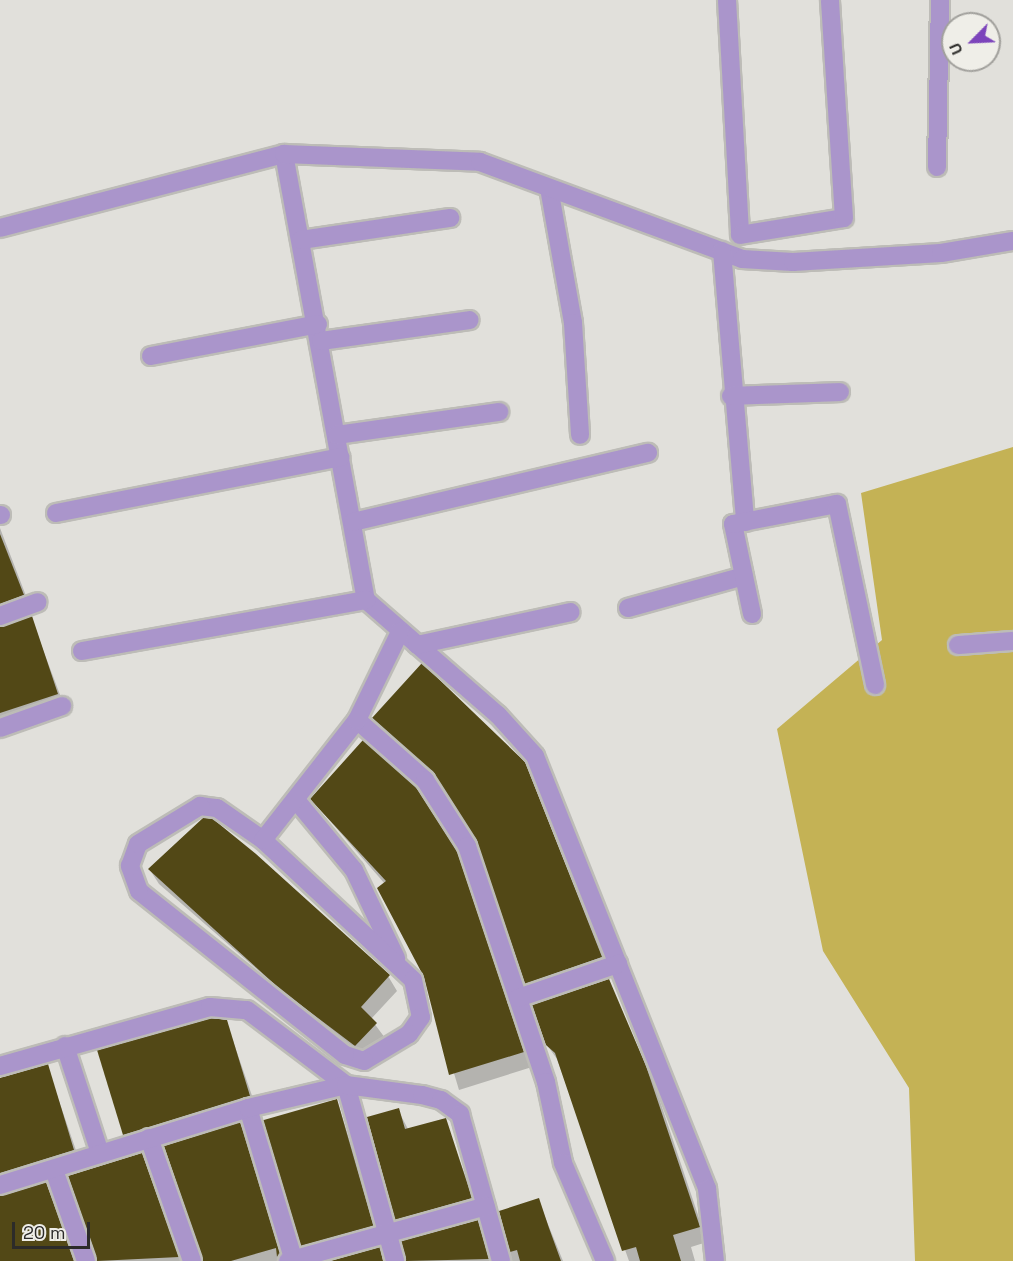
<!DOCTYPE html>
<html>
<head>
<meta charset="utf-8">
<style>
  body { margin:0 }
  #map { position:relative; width:1013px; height:1261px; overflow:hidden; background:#e1e0db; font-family:"Space Grotesk",sans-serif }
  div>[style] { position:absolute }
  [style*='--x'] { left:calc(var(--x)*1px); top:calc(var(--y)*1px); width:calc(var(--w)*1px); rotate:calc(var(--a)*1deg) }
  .forest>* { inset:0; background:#c4b255 }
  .shadow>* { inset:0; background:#0003 }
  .building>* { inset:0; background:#524816; transform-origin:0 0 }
  .roads { filter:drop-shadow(2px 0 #bdbcb7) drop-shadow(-2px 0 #bdbcb7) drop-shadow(0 2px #bdbcb7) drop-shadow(0 -2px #bdbcb7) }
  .minor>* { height:18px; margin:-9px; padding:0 9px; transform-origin:9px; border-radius:9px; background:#aa95cb }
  span { translate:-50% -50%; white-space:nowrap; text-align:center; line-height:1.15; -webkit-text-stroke:6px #efeee8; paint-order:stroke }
  .north { position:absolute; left:941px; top:12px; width:60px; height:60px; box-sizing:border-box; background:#efeee8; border:2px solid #a1a09c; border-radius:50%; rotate:246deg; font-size:16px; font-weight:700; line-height:24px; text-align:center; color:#2c2b29 }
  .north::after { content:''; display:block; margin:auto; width:21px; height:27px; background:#7c44bb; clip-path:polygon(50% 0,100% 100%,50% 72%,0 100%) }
  .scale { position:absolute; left:12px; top:1222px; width:78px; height:27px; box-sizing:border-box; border:3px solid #2c2b29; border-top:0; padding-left:8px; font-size:18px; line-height:21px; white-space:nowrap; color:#2c2b29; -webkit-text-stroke:4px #efeee8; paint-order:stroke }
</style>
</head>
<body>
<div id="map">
  <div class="forest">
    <i style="clip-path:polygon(1013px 447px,1013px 1261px,915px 1261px,909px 1088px,823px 951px,777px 729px,882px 640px,861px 493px)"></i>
  </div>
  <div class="shadow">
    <i style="clip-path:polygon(0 528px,31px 609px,3px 620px,0 627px)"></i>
    <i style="clip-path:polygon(31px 618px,65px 708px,0 731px,0 628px)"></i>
    <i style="clip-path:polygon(374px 718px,524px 763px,610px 973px,535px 998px,479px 842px,445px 789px,382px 733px)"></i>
    <i style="clip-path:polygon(311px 799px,455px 852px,532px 1067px,459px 1090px,425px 976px,385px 884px)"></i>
    <i style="clip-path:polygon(150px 870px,388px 976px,397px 991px,371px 1019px,385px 1038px,360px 1059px,159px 884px)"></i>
    <i style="clip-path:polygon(608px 981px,654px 1083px,707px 1242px,691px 1247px,695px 1261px,629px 1261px,557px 1059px,547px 1045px)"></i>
    <i style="clip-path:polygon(226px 1021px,257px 1110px,132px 1148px,124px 1135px)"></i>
    <i style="clip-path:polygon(47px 1066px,81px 1165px,5px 1189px,0 1196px,46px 1184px,77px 1261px,0 1261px,0 1081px)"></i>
    <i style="clip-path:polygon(337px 1100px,381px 1241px,311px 1260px,303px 1245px)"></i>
    <i style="clip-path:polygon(398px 1110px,408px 1129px,444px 1119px,479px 1212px,405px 1233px,397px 1219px)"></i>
    <i style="clip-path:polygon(240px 1124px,248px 1138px,282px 1261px,203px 1261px)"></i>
    <i style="clip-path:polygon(141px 1154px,182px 1261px,98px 1261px,98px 1258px)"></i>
    <i style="clip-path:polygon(538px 1200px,563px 1261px,512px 1261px,501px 1212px)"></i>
    <i style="clip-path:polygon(477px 1222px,492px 1261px,407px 1261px,403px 1242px)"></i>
  </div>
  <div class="building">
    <i style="clip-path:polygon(0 534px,24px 595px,0 604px)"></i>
    <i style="clip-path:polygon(32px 616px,58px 694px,0 713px,0 627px)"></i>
    <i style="clip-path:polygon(422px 663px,525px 762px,602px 957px,525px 984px,476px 840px,434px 774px,372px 718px)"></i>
    <i style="clip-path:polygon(363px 740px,416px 787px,457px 851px,524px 1052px,449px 1075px,424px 977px,377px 888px,386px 881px,310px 799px)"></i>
    <i style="clip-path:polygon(203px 818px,213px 819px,256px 854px,390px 975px,361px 1007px,377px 1023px,355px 1046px,281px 990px,148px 869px)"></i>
    <i style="clip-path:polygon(609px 979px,646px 1066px,700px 1227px,673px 1235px,681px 1261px,640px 1261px,636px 1247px,622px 1251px,555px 1053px,546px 1045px,532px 1005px)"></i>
    <i style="clip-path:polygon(211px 1018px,227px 1020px,250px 1096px,123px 1135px,97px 1050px)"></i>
    <i style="clip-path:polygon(48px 1064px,74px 1150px,0 1173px,0 1078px)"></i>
    <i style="left:337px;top:1099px;width:132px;height:77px;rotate:74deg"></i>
    <i style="clip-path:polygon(399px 1108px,405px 1129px,446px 1118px,472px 1198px,395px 1220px,367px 1117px)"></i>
    <i style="clip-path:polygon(240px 1122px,280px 1253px,277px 1257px,276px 1248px,231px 1261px,203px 1261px,164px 1146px)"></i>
    <i style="clip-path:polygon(142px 1153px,179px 1257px,97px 1261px,68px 1176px)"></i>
    <i style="clip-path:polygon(46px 1182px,74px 1261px,0 1261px,0 1196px)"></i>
    <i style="clip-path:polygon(539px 1198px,549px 1228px,561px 1261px,520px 1261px,517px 1250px,510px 1252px,499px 1211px)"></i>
    <i style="clip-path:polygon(478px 1220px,489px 1259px,406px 1261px,401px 1241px)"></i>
    <i style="clip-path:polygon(380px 1247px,383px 1261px,330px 1261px)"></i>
  </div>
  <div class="roads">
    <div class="minor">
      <i style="--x:727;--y:0;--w:235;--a:86.8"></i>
      <i style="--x:740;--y:235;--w:105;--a:-9.3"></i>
      <i style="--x:844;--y:218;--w:218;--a:-93.7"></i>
      <i style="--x:284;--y:154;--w:453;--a:79.6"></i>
      <i style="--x:366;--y:600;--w:175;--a:41.1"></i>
      <i style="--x:498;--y:715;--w:55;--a:47.9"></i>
      <i style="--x:535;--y:756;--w:466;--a:68.3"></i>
      <i style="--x:707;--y:1189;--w:72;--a:83.7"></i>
      <i style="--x:937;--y:167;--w:167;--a:-89"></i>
      <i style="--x:549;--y:188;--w:137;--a:79.9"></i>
      <i style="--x:573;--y:323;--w:112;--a:86.4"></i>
      <i style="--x:0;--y:228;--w:293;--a:-14.6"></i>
      <i style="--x:284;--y:154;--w:196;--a:2.3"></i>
      <i style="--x:480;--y:162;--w:279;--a:20.3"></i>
      <i style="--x:742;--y:259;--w:51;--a:3.4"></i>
      <i style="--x:793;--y:262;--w:148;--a:-3.5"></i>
      <i style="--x:941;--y:253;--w:73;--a:-9.5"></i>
      <i style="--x:301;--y:240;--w:151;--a:-8.4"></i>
      <i style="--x:722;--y:251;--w:272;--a:85.1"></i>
      <i style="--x:321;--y:341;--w:150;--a:-8"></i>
      <i style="--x:151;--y:356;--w:170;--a:-10.8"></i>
      <i style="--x:731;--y:396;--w:109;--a:-2.1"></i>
      <i style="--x:337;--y:435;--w:164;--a:-8.1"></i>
      <i style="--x:56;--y:513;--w:290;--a:-11.1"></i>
      <i style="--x:0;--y:515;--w:1;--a:0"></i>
      <i style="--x:353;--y:522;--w:303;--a:-13.2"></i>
      <i style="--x:628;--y:608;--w:120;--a:-15.4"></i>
      <i style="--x:752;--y:614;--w:92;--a:-101.9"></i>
      <i style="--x:733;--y:524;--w:106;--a:-10.9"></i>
      <i style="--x:837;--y:504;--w:185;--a:78.1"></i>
      <i style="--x:0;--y:616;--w:40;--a:-20.2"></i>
      <i style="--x:417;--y:645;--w:157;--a:-12.1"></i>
      <i style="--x:958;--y:645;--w:55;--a:-4.2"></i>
      <i style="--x:82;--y:651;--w:289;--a:-10.2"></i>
      <i style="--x:357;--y:720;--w:91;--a:41.4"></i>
      <i style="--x:425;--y:780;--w:78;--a:57.5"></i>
      <i style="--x:467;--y:846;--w:249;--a:71.5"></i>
      <i style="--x:546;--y:1082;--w:83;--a:78.1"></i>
      <i style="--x:563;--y:1163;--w:107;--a:66.8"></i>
      <i style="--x:0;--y:728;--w:66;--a:-19.5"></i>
      <i style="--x:296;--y:800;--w:91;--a:50.4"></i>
      <i style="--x:354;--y:870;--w:98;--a:64.5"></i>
      <i style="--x:200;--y:806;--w:17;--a:7"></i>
      <i style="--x:217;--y:808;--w:56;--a:34.8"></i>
      <i style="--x:263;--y:840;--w:205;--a:43"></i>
      <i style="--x:413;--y:980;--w:38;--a:78"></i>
      <i style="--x:421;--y:1017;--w:21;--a:125"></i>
      <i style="--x:409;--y:1034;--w:52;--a:149"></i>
      <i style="--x:364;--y:1061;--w:20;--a:-162"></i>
      <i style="--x:345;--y:1055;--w:263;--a:-141.5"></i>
      <i style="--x:139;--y:891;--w:27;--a:-110"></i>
      <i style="--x:130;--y:866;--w:23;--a:-70"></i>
      <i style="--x:138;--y:844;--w:73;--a:-31.5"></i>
      <i style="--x:263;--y:840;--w:152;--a:-51.9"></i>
      <i style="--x:357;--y:720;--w:98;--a:-64"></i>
      <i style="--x:518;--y:998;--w:106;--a:-18.8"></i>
      <i style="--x:65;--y:1046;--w:113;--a:71.9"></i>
      <i style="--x:0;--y:1066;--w:218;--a:-15.7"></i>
      <i style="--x:210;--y:1007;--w:37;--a:5"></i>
      <i style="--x:247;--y:1010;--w:124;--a:37.1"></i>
      <i style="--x:346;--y:1085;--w:183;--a:74.4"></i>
      <i style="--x:248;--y:1108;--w:160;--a:73.3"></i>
      <i style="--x:149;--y:1138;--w:130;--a:70.7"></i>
      <i style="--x:54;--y:1170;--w:96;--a:70.6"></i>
      <i style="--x:0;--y:1185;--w:260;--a:-17.2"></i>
      <i style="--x:248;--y:1108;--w:101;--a:-13.2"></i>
      <i style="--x:346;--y:1085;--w:77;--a:7.5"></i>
      <i style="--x:422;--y:1095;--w:20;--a:15"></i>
      <i style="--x:441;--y:1100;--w:24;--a:36"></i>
      <i style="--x:460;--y:1114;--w:153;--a:74.4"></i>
      <i style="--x:288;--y:1261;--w:205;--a:-15.5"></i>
    </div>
  </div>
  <div class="north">U</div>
  <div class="scale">20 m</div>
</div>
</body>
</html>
